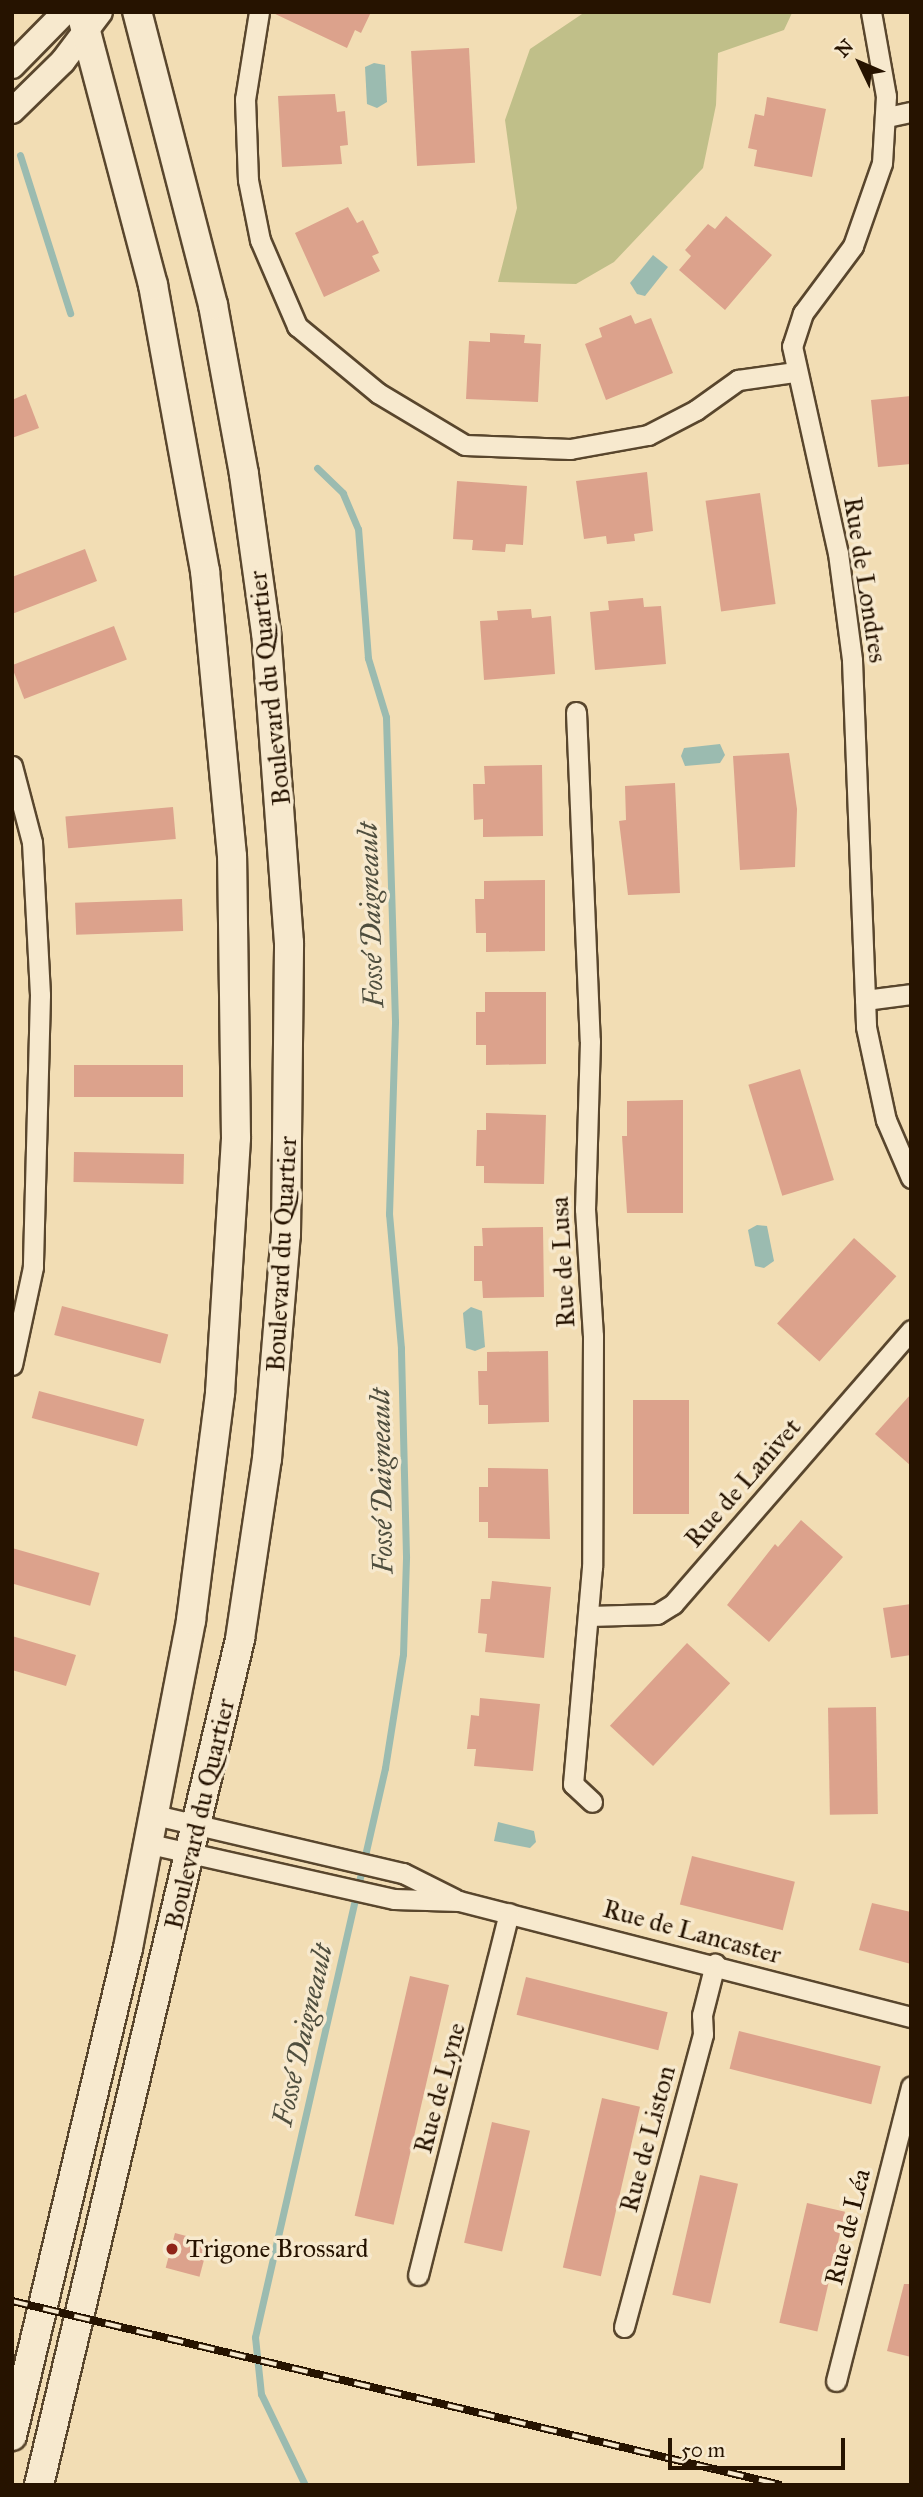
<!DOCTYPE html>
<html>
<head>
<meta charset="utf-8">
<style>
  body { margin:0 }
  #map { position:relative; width:923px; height:2497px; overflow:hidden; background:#f2ddb4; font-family:"IM FELL Great Primer",serif }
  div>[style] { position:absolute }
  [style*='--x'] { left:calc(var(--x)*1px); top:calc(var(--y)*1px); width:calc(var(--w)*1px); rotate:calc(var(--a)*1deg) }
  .green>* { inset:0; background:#c0bf89 }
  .water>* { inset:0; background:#9bbbb0 }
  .stream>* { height:7px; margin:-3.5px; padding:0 3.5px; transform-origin:3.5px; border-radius:3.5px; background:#9bbbb0 }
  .building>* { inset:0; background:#dca28c; transform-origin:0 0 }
  .roads { filter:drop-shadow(2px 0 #59462d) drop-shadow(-2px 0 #59462d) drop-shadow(0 2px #59462d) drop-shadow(0 -2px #59462d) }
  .minor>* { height:19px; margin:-9.5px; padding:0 9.5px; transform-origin:9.5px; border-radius:9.5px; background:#f7e9ce }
  .tertiary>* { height:24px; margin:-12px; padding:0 12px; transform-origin:12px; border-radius:12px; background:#f7e9ce }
  .secondary>* { height:28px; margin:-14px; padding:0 14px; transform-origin:14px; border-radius:14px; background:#f7e9ce }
  .rail>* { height:8px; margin-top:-4px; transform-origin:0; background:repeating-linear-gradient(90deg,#f7e9ce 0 16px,#261300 0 32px); box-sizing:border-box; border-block:2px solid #261300 }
  .dots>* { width:19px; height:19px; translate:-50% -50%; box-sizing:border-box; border:4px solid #f7e9ce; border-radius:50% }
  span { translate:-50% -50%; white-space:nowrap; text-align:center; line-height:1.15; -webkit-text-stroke:7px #f7e9ce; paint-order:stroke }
  .street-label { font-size:26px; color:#261300 }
  .poi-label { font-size:26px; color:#261300 }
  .left { translate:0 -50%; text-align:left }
  .water-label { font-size:28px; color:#4f4e3e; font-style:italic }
  .frame { position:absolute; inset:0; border:14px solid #261300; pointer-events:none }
  .north { position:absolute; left:825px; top:28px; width:70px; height:70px; -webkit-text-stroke:5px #f7e9ce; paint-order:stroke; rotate:314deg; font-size:19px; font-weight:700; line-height:28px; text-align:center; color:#261300 }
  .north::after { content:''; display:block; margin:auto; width:24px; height:32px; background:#261300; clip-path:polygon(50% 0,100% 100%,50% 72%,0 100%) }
  .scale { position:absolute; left:668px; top:2438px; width:177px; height:32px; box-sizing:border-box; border:4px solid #261300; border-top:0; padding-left:9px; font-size:21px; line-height:24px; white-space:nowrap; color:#261300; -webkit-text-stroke:5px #f7e9ce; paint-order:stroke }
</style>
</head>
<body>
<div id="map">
  <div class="green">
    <i style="clip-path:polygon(585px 12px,792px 13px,784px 30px,718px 53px,716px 105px,703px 168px,614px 262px,576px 284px,498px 282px,517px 208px,505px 120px,530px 49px)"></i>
  </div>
  <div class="water">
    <i style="clip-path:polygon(374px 63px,385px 65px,387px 102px,377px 108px,367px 104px,365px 67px)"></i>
    <i style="clip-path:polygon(653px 255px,668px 267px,645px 296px,637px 294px,630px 283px)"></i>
    <i style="clip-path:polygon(720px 744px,725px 755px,720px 763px,685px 766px,681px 756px,684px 748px)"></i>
    <i style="clip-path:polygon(757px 1225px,767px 1226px,774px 1261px,764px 1268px,755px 1266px,748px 1230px)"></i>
    <i style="clip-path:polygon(471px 1307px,482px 1311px,485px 1347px,475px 1351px,466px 1348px,463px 1313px)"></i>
    <i style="clip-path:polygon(498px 1822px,534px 1831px,536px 1842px,530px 1848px,494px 1841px)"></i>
  </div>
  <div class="stream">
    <i style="--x:20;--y:155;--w:166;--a:72.4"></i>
    <i style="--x:305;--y:2485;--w:101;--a:-115.8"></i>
    <i style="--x:261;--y:2394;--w:57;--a:-96"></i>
    <i style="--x:255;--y:2337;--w:584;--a:-77.13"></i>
    <i style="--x:385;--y:1768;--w:115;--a:-81"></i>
    <i style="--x:403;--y:1654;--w:98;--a:-88.2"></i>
    <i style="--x:406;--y:1556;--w:208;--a:-91.4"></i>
    <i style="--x:401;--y:1348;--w:135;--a:-95.1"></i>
    <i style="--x:389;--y:1214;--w:193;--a:-88.2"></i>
    <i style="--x:395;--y:1021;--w:304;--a:-91.7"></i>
    <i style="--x:386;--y:717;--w:62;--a:-107"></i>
    <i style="--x:368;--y:658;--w:129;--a:-94.4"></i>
    <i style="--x:358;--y:529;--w:39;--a:-113"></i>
    <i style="--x:343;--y:493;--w:36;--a:-136"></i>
  </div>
  <div class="building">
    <i style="clip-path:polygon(271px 12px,371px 12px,361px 33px,355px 30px,347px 48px)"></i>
    <i style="left:469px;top:48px;width:115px;height:58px;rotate:87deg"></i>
    <i style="clip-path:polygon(335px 94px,337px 112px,345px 111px,348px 145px,340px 146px,342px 164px,282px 167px,278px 96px)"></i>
    <i style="clip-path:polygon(767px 97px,826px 109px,812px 177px,754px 166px,757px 150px,748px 148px,755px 114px,764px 116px)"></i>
    <i style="clip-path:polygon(348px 207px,357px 223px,363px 220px,379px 253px,372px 256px,380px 271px,324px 297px,295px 233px)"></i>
    <i style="clip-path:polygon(726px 216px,772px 255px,725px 310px,679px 270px,691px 256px,685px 250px,708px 224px,715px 229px)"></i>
    <i style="clip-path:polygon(631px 315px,635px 324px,651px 318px,673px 373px,606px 400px,585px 344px,602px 337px,599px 328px)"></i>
    <i style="clip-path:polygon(490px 333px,525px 335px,524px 343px,541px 344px,538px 402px,466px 399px,469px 341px,490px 342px)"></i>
    <i style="clip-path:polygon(26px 394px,39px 428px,12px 438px,12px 400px)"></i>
    <i style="clip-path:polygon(911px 396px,911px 464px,878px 467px,871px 400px)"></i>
    <i style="clip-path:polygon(647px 472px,653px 531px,634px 534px,635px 541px,607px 544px,606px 536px,584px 539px,576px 481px)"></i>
    <i style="clip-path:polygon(457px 481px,527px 486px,523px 545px,506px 544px,505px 552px,472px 550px,473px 540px,453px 539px)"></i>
    <i style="left:760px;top:493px;width:112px;height:55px;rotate:82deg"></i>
    <i style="clip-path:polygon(85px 549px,97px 581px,12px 614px,12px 577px)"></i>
    <i style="clip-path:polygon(643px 598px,644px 607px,661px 606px,666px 664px,595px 670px,590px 612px,609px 610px,608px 601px)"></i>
    <i style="clip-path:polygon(531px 609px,532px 618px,551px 616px,555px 674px,484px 680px,480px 621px,498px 620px,497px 611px)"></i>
    <i style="left:114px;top:626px;width:36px;height:110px;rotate:69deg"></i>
    <i style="clip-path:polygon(789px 753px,797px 809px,795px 867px,740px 870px,733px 756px)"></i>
    <i style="clip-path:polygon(542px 765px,543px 836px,483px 837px,483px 819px,474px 820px,473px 784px,485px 784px,484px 766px)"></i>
    <i style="clip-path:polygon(675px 783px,680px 893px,628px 895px,619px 821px,626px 820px,625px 786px)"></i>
    <i style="left:173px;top:807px;width:32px;height:108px;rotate:85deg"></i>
    <i style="clip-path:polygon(545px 880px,545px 951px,486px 952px,486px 933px,476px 933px,475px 899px,484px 899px,484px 881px)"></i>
    <i style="left:182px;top:899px;width:32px;height:107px;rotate:88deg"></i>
    <i style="clip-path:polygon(485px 992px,546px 992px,546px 1064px,486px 1065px,486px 1045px,476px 1045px,476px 1012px,485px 1012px)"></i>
    <i style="left:74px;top:1065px;width:109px;height:32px"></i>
    <i style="left:800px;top:1069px;width:116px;height:54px;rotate:73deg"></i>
    <i style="clip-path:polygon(683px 1100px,683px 1213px,627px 1213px,622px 1136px,627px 1136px,627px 1101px)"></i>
    <i style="clip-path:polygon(486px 1113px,546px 1115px,544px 1184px,484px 1183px,484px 1166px,476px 1166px,477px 1130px,486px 1130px)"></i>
    <i style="left:74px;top:1152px;width:110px;height:30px;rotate:1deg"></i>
    <i style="clip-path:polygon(543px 1227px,544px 1297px,483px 1298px,482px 1281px,474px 1281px,474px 1246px,483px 1246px,482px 1228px)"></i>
    <i style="left:854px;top:1238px;width:57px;height:115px;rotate:42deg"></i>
    <i style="left:62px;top:1306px;width:110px;height:30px;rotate:15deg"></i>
    <i style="clip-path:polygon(548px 1351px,549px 1422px,488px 1424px,488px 1405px,479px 1405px,478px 1371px,487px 1371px,487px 1352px)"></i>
    <i style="left:39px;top:1391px;width:109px;height:28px;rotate:15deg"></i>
    <i style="clip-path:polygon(911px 1394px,911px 1466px,875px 1434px)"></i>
    <i style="left:689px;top:1400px;width:114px;height:56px;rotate:90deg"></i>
    <i style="clip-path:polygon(488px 1468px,548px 1469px,550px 1539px,488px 1538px,488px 1522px,479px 1522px,479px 1487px,488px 1487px)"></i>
    <i style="clip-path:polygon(801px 1520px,843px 1557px,769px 1642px,727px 1605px,775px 1544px,778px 1547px)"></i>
    <i style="left:12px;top:1548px;width:91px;height:34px;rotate:16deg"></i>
    <i style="clip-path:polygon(492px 1581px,551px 1587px,544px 1658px,485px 1652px,487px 1634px,478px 1633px,481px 1599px,490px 1599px)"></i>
    <i style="clip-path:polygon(911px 1604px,911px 1655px,891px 1658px,883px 1608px)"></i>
    <i style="clip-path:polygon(12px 1636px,76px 1655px,66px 1686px,12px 1670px)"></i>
    <i style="left:687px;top:1643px;width:59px;height:113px;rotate:43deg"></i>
    <i style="clip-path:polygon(480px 1698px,540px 1704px,533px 1771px,474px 1766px,476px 1749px,467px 1749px,471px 1715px,479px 1716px)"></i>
    <i style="left:876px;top:1707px;width:107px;height:48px;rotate:89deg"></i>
    <i style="left:692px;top:1856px;width:106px;height:50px;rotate:14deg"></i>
    <i style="clip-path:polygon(872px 1903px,911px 1912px,911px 1964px,859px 1950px)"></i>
    <i style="left:410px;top:1976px;width:40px;height:246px;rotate:13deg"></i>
    <i style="left:526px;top:1977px;width:146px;height:39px;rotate:14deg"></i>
    <i style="left:739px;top:2031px;width:146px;height:39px;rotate:14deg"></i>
    <i style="left:602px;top:2098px;width:39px;height:174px;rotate:13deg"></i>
    <i style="left:492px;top:2122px;width:39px;height:124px;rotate:13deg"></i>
    <i style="left:700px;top:2175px;width:39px;height:123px;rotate:13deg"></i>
    <i style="left:807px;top:2203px;width:39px;height:123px;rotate:13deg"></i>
    <i style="left:175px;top:2233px;width:35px;height:36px;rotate:15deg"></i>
    <i style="clip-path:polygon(904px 2284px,911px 2284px,911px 2357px,887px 2351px)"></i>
  </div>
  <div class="roads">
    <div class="minor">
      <i style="--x:259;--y:12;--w:88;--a:99.1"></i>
      <i style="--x:245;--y:99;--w:81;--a:87.9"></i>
      <i style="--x:248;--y:180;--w:61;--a:78.7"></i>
      <i style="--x:260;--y:240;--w:94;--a:66.7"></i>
      <i style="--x:297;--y:326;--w:105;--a:39.6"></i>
      <i style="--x:378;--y:393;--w:101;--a:30.9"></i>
      <i style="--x:465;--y:445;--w:105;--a:2.2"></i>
      <i style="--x:570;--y:449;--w:79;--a:-10.2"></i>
      <i style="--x:648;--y:435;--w:54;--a:-27.5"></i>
      <i style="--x:696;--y:410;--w:52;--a:-35.5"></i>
      <i style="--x:738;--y:380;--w:58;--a:-8"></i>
      <i style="--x:871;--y:12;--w:85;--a:79.9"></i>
      <i style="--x:886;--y:96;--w:67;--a:93.4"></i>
      <i style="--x:882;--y:163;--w:88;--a:109.3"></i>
      <i style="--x:853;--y:246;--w:84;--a:126.7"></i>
      <i style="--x:803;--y:313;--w:35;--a:108"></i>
      <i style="--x:792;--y:346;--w:212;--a:77.5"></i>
      <i style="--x:838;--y:553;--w:108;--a:82.5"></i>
      <i style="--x:852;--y:660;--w:367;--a:87.8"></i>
      <i style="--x:866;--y:1027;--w:95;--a:77.9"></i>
      <i style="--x:886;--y:1120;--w:63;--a:66.7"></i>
      <i style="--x:887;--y:117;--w:25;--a:-12"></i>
      <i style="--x:576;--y:712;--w:329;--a:87.6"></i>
      <i style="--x:590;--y:1041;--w:168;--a:91.7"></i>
      <i style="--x:585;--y:1209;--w:127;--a:86.4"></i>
      <i style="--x:593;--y:1336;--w:231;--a:90.2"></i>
      <i style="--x:592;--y:1567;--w:218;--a:95"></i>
      <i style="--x:573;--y:1784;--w:26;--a:43"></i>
      <i style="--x:12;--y:766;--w:79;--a:75.3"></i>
      <i style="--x:32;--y:842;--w:153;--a:87"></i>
      <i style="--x:40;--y:995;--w:272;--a:91.5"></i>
      <i style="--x:33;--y:1267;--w:100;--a:102.1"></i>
      <i style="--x:865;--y:1000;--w:46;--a:-7.4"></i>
      <i style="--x:589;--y:1616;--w:68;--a:-1.7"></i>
      <i style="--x:657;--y:1614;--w:19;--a:-32"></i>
      <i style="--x:673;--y:1604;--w:363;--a:-49"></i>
      <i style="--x:155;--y:1815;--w:255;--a:13.2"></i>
      <i style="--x:403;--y:1873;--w:58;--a:26.6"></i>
      <i style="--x:150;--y:1844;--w:250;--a:12.7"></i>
      <i style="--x:394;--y:1899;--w:65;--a:1.8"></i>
      <i style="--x:459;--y:1901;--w:467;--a:14.4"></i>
      <i style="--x:418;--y:2275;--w:373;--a:-75.9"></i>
      <i style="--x:624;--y:2327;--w:303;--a:-74.9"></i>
      <i style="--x:703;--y:2034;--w:19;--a:-93"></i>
      <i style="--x:702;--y:2015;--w:53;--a:-75.7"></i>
      <i style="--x:836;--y:2381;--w:304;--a:-75.7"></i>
    </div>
    <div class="tertiary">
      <i style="--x:12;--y:66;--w:76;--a:-45.5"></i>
      <i style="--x:12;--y:111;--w:71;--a:-44.4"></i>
      <i style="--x:63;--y:61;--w:61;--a:-52.9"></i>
    </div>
    <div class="secondary">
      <i style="--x:12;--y:2436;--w:502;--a:-76.63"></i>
      <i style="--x:128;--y:1948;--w:334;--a:-79.1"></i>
      <i style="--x:191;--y:1620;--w:229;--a:-82.7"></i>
      <i style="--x:220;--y:1393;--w:256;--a:-86.4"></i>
      <i style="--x:236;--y:1138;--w:282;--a:-90.8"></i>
      <i style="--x:232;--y:856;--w:286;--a:-95.4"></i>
      <i style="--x:205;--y:571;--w:291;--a:-100.3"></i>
      <i style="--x:153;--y:285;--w:282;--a:-104.8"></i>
      <i style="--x:39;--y:2485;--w:870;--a:-76.63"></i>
      <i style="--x:240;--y:1639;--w:182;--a:-81.5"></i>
      <i style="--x:267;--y:1459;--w:225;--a:-85.2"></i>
      <i style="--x:286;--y:1235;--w:292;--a:-89.4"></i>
      <i style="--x:289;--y:943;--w:311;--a:-94.2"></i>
      <i style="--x:266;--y:633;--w:161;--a:-97.9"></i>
      <i style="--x:244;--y:474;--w:172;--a:-100.4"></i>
      <i style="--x:213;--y:305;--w:303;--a:-104.5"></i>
    </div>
  </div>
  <div class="rail">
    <i style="--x:12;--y:2301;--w:791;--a:13.46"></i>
  </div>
  <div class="dots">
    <i style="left:172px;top:2249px;background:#8f2418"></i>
  </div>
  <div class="street-label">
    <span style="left:865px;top:580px;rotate:81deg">Rue de Londres</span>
    <span style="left:270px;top:688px;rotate:-96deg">Boulevard du Quartier</span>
    <span style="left:282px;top:1254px;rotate:-87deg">Boulevard du Quartier</span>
    <span style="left:563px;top:1262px;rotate:-93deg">Rue de Lusa</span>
    <span style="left:743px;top:1483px;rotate:-49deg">Rue de Lanivet</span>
    <span style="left:200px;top:1814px;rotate:-77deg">Boulevard du Quartier</span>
    <span style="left:692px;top:1932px;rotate:15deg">Rue de Lancaster</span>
    <span style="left:440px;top:2088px;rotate:-75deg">Rue de Lyne</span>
    <span style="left:648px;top:2139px;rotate:-75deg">Rue de Liston</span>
    <span style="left:848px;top:2227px;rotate:-76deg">Rue de Léa</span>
  </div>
  <div class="poi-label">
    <span class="left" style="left:186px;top:2249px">Trigone Brossard</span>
  </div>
  <div class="water-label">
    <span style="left:371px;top:915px;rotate:-92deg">Fossé Daigneault</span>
    <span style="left:382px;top:1481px;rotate:-91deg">Fossé Daigneault</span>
    <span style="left:303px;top:2035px;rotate:-77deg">Fossé Daigneault</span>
  </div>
  <div class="frame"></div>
  <div class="north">N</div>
  <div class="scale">50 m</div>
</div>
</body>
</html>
